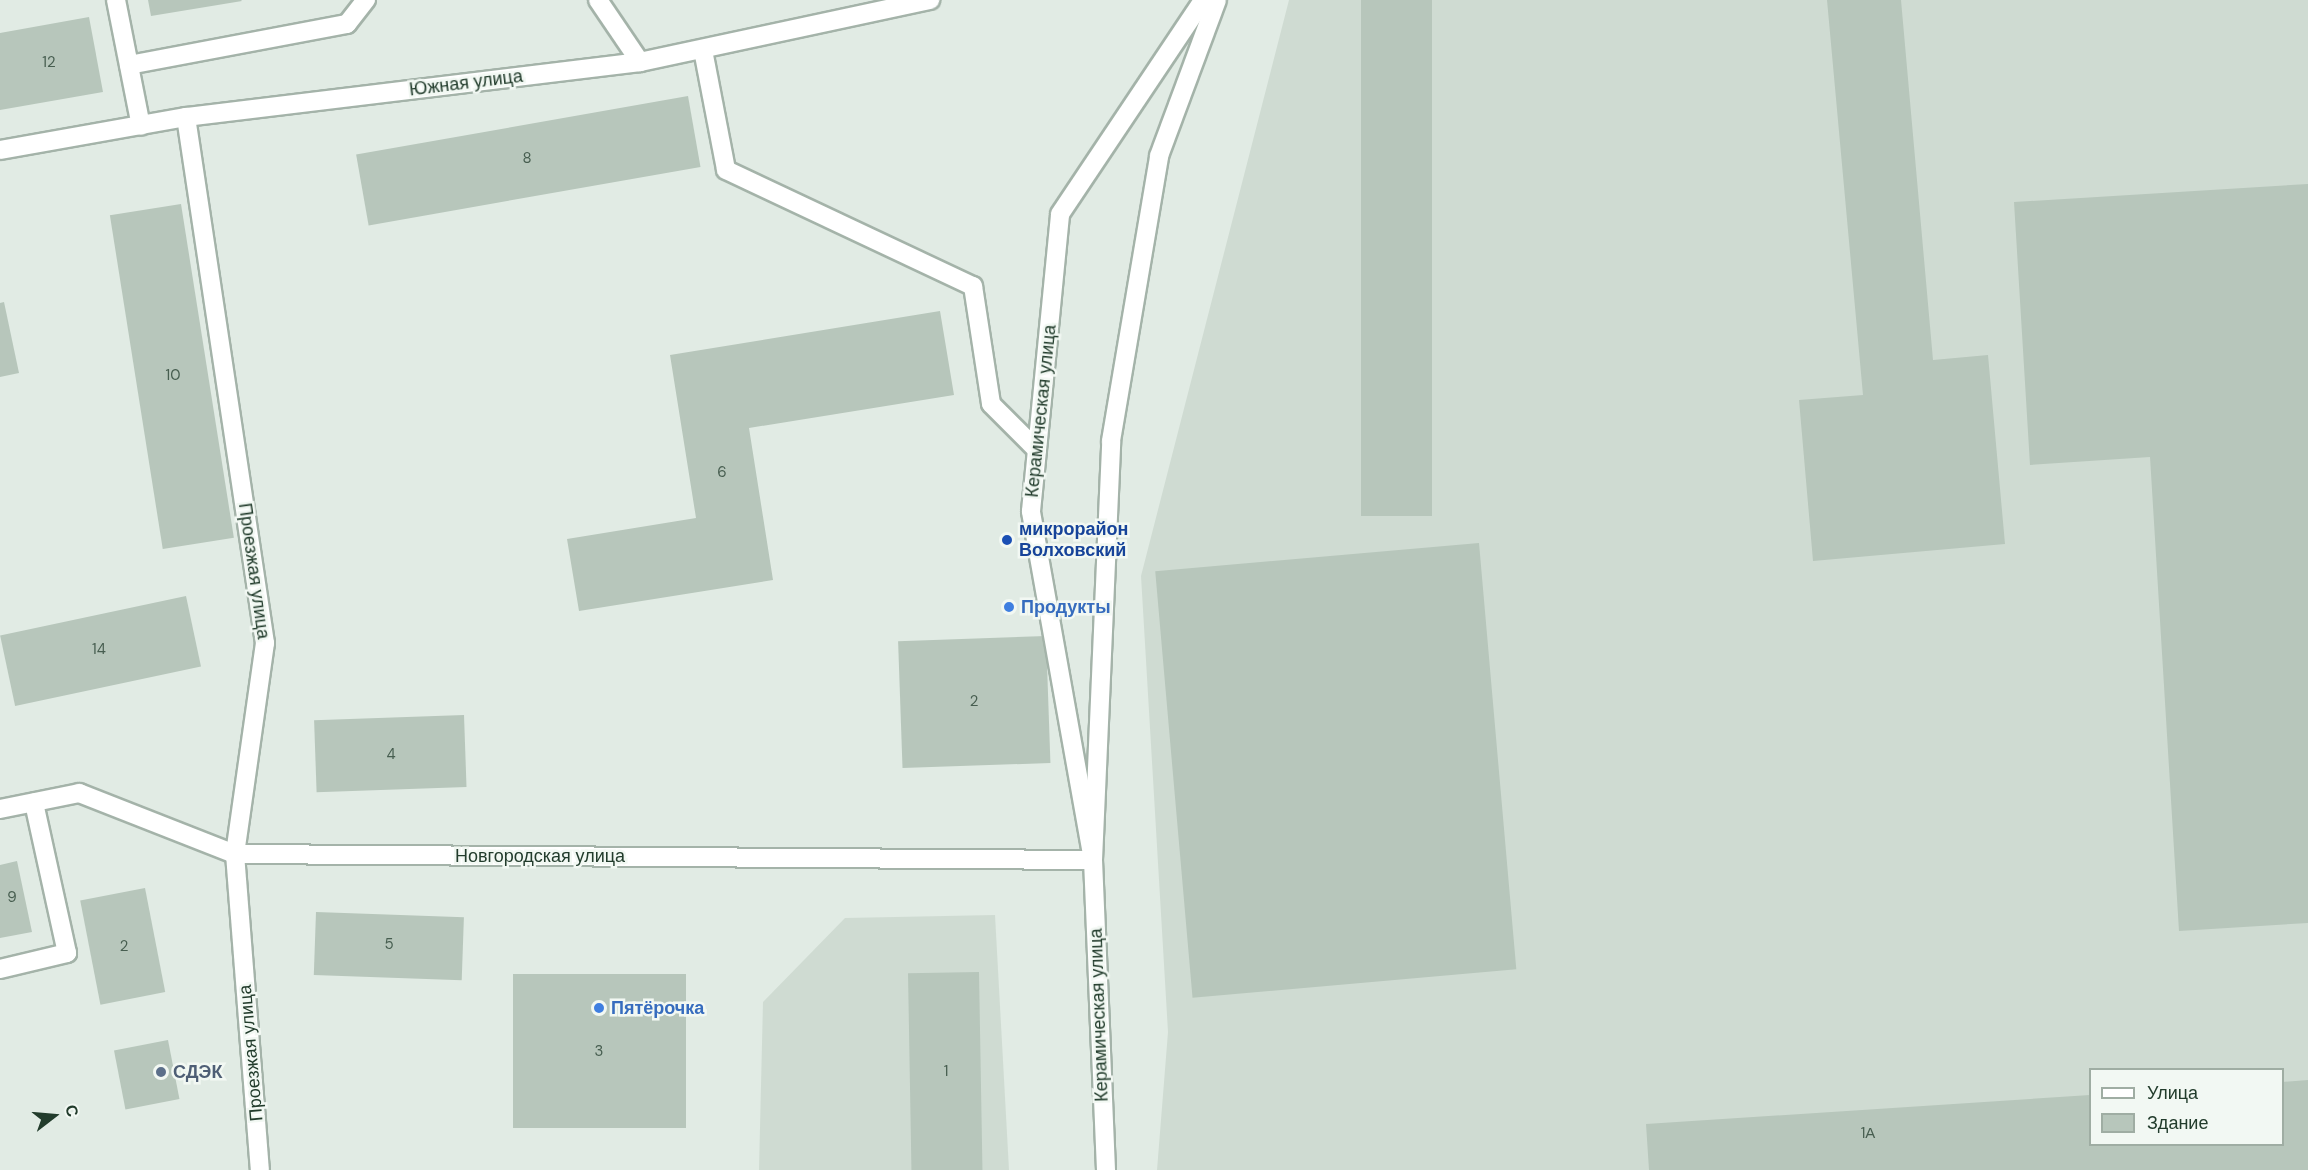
<!DOCTYPE html>
<html>
<head>
<meta charset="utf-8">
<style>
  body { margin:0 }
  #map { position:relative; width:2308px; height:1170px; overflow:hidden; background:#e1ebe4; font-family:"DM Sans",sans-serif }
  div>[style] { position:absolute }
  [style*='--x'] { left:calc(var(--x)*1px); top:calc(var(--y)*1px); width:calc(var(--w)*1px); rotate:calc(var(--a)*1deg) }
  .built>* { inset:0; background:#cfdbd2 }
  .building>* { inset:0; background:#b7c6bb; transform-origin:0 0 }
  .roads { filter:drop-shadow(2px 0 #a4b3a9) drop-shadow(-2px 0 #a4b3a9) drop-shadow(0 2px #a4b3a9) drop-shadow(0 -2px #a4b3a9) }
  .service>* { height:18px; margin:-9px; padding:0 9px; transform-origin:9px; border-radius:9px; background:#fff }
  .minor>* { height:18px; margin:-9px; padding:0 9px; transform-origin:9px; border-radius:9px; background:#fff }
  .tertiary>* { height:18px; margin:-9px; padding:0 9px; transform-origin:9px; border-radius:9px; background:#fff }
  .dots>* { width:16px; height:16px; translate:-50% -50%; box-sizing:border-box; border:3px solid #f2f8f3; border-radius:50% }
  span { translate:-50% -50%; white-space:nowrap; text-align:center; line-height:1.15; -webkit-text-stroke:5px #f2f8f3; paint-order:stroke }
  .number-label { font-size:15px; color:#475e50 }
  .number-label span { -webkit-text-stroke-width:0 }
  .street-label { font-size:18px; color:#223c2c }
  .transit-label { font-size:18px; color:#164399; font-weight:700 }
  .left { translate:0 -50%; text-align:left }
  .shop-label { font-size:18px; color:#366cbe; font-weight:700 }
  .service-label { font-size:18px; color:#4e5e75; font-weight:700 }
  .legend { position:absolute; left:2089px; top:1068px; width:195px; height:78px; box-sizing:border-box; background:#f2f8f3; border:2px solid #9fada3; margin:0; padding:8px 10px; list-style:none; font-size:18px; color:#223c2c }
  .legend li { display:flex; align-items:center; gap:12px; height:30px }
  .legend b { width:30px; border:2px solid #9fada3 }
  .north { position:absolute; left:24px; top:1086px; width:60px; height:60px; -webkit-text-stroke:4px #f2f8f3; paint-order:stroke; rotate:74deg; font-size:16px; font-weight:700; line-height:24px; text-align:center; color:#223c2c }
  .north::after { content:''; display:block; margin:auto; width:21px; height:27px; background:#223c2c; clip-path:polygon(50% 0,100% 100%,50% 72%,0 100%) }
</style>
</head>
<body>
<div id="map">
  <div class="built">
    <i style="clip-path:polygon(evenodd,1289px 0,2308px 0,2308px 1170px,1157px 1170px,1168px 1032px,1141px 576px,1289px 0,2090px 1070px,2282px 1070px,2282px 1144px,2090px 1144px,2090px 1070px)"></i>
    <i style="clip-path:polygon(995px 915px,1009px 1170px,759px 1170px,763px 1002px,845px 918px)"></i>
  </div>
  <div class="building">
    <i style="clip-path:polygon(148px 0,241px 0,242px 1px,151px 16px)"></i>
    <i style="left:1361px;top:0;width:71px;height:516px"></i>
    <i style="clip-path:polygon(1827px 0,1901px 0,1933px 360px,1988px 355px,2005px 544px,1813px 561px,1799px 400px,1863px 395px)"></i>
    <i style="clip-path:polygon(89px 17px,103px 92px,0 110px,0 33px)"></i>
    <i style="left:688px;top:96px;width:72px;height:337px;rotate:80deg"></i>
    <i style="clip-path:polygon(2308px 184px,2308px 923px,2179px 931px,2150px 457px,2030px 465px,2014px 202px)"></i>
    <i style="left:181px;top:204px;width:338px;height:72px;rotate:81deg"></i>
    <i style="clip-path:polygon(4px 302px,19px 373px,0 377px,0 303px)"></i>
    <i style="clip-path:polygon(940px 311px,954px 395px,749px 428px,773px 580px,579px 611px,567px 539px,696px 518px,670px 355px)"></i>
    <i style="left:1479px;top:543px;width:428px;height:325px;rotate:85deg"></i>
    <i style="left:186px;top:596px;width:72px;height:190px;rotate:78deg"></i>
    <i style="left:1046px;top:636px;width:127px;height:148px;rotate:88deg"></i>
    <i style="left:464px;top:715px;width:72px;height:150px;rotate:88deg"></i>
    <i style="clip-path:polygon(17px 861px,32px 932px,0 938px,0 865px)"></i>
    <i style="left:145px;top:888px;width:106px;height:66px;rotate:79deg"></i>
    <i style="left:316px;top:912px;width:148px;height:63px;rotate:2deg"></i>
    <i style="left:979px;top:972px;width:198px;height:71px;rotate:89deg"></i>
    <i style="left:513px;top:974px;width:173px;height:154px"></i>
    <i style="left:168px;top:1040px;width:60px;height:55px;rotate:79deg"></i>
    <i style="clip-path:polygon(2308px 1080px,2308px 1170px,1649px 1170px,1646px 1124px,2090px 1095px,2090px 1144px,2282px 1144px,2282px 1082px)"></i>
  </div>
  <div class="roads">
    <div class="service">
      <i style="--x:116;--y:0;--w:128;--a:78.8"></i>
      <i style="--x:598;--y:0;--w:75;--a:55.9"></i>
      <i style="--x:703;--y:50;--w:122;--a:79.1"></i>
      <i style="--x:726;--y:170;--w:273;--a:25.2"></i>
      <i style="--x:973;--y:286;--w:119;--a:81.3"></i>
      <i style="--x:991;--y:404;--w:65;--a:45"></i>
      <i style="--x:129;--y:65;--w:222;--a:-10.7"></i>
      <i style="--x:347;--y:24;--w:31;--a:-52"></i>
      <i style="--x:0;--y:969;--w:69;--a:-13.4"></i>
      <i style="--x:67;--y:953;--w:154;--a:-102.4"></i>
    </div>
    <div class="minor">
      <i style="--x:186;--y:117;--w:532;--a:81.46"></i>
      <i style="--x:265;--y:643;--w:213;--a:98.1"></i>
      <i style="--x:235;--y:854;--w:317;--a:85.5"></i>
      <i style="--x:0;--y:150;--w:189;--a:-10.1"></i>
      <i style="--x:186;--y:117;--w:457;--a:-6.9"></i>
      <i style="--x:640;--y:62;--w:297;--a:-12.1"></i>
      <i style="--x:0;--y:809;--w:81;--a:-11.4"></i>
      <i style="--x:79;--y:793;--w:168;--a:21.4"></i>
      <i style="--x:235;--y:854;--w:858;--a:0.4"></i>
      <i style="--x:1093;--y:860;--w:354;--a:-100.1"></i>
      <i style="--x:1031;--y:511;--w:298;--a:-84.4"></i>
      <i style="--x:1060;--y:214;--w:257;--a:-56.2"></i>
    </div>
    <div class="tertiary">
      <i style="--x:1106;--y:1170;--w:310;--a:-92.4"></i>
      <i style="--x:1093;--y:860;--w:419;--a:-87.5"></i>
      <i style="--x:1111;--y:441;--w:289;--a:-80.4"></i>
      <i style="--x:1159;--y:156;--w:166;--a:-69.6"></i>
    </div>
  </div>
  <div class="dots">
    <i style="left:1007px;top:540px;background:#1a4fb4"></i>
    <i style="left:1009px;top:607px;background:#3f7fe0"></i>
    <i style="left:599px;top:1008px;background:#3f7fe0"></i>
    <i style="left:161px;top:1072px;background:#5c6f8a"></i>
  </div>
  <div class="number-label">
    <span style="left:49px;top:63px">12</span>
    <span style="left:527px;top:159px">8</span>
    <span style="left:173px;top:376px">10</span>
    <span style="left:722px;top:473px">6</span>
    <span style="left:99px;top:650px">14</span>
    <span style="left:974px;top:702px">2</span>
    <span style="left:391px;top:755px">4</span>
    <span style="left:12px;top:898px">9</span>
    <span style="left:389px;top:945px">5</span>
    <span style="left:124px;top:947px">2</span>
    <span style="left:599px;top:1052px">3</span>
    <span style="left:946px;top:1072px">1</span>
    <span style="left:1868px;top:1134px">1А</span>
  </div>
  <div class="street-label">
    <span style="left:466px;top:83px;rotate:-7deg">Южная улица</span>
    <span style="left:1041px;top:411px;rotate:-84deg">Керамическая улица</span>
    <span style="left:254px;top:571px;rotate:82deg">Проезжая улица</span>
    <span style="left:540px;top:856px">Новгородская улица</span>
    <span style="left:1099px;top:1015px;rotate:-92deg">Керамическая улица</span>
    <span style="left:251px;top:1053px;rotate:-95deg">Проезжая улица</span>
  </div>
  <div class="transit-label">
    <span class="left" style="left:1019px;top:540px">микрорайон<br>Волховский</span>
  </div>
  <div class="shop-label">
    <span class="left" style="left:1021px;top:607px">Продукты</span>
    <span class="left" style="left:611px;top:1008px">Пятёрочка</span>
  </div>
  <div class="service-label">
    <span class="left" style="left:173px;top:1072px">СДЭК</span>
  </div>
  <ul class="legend">
  <li><b style="height:8px;background:#fff"></b>Улица</li>
  <li><b style="height:16px;background:#b7c6bb"></b>Здание</li>
  </ul>
  <div class="north">С</div>
</div>
</body>
</html>
